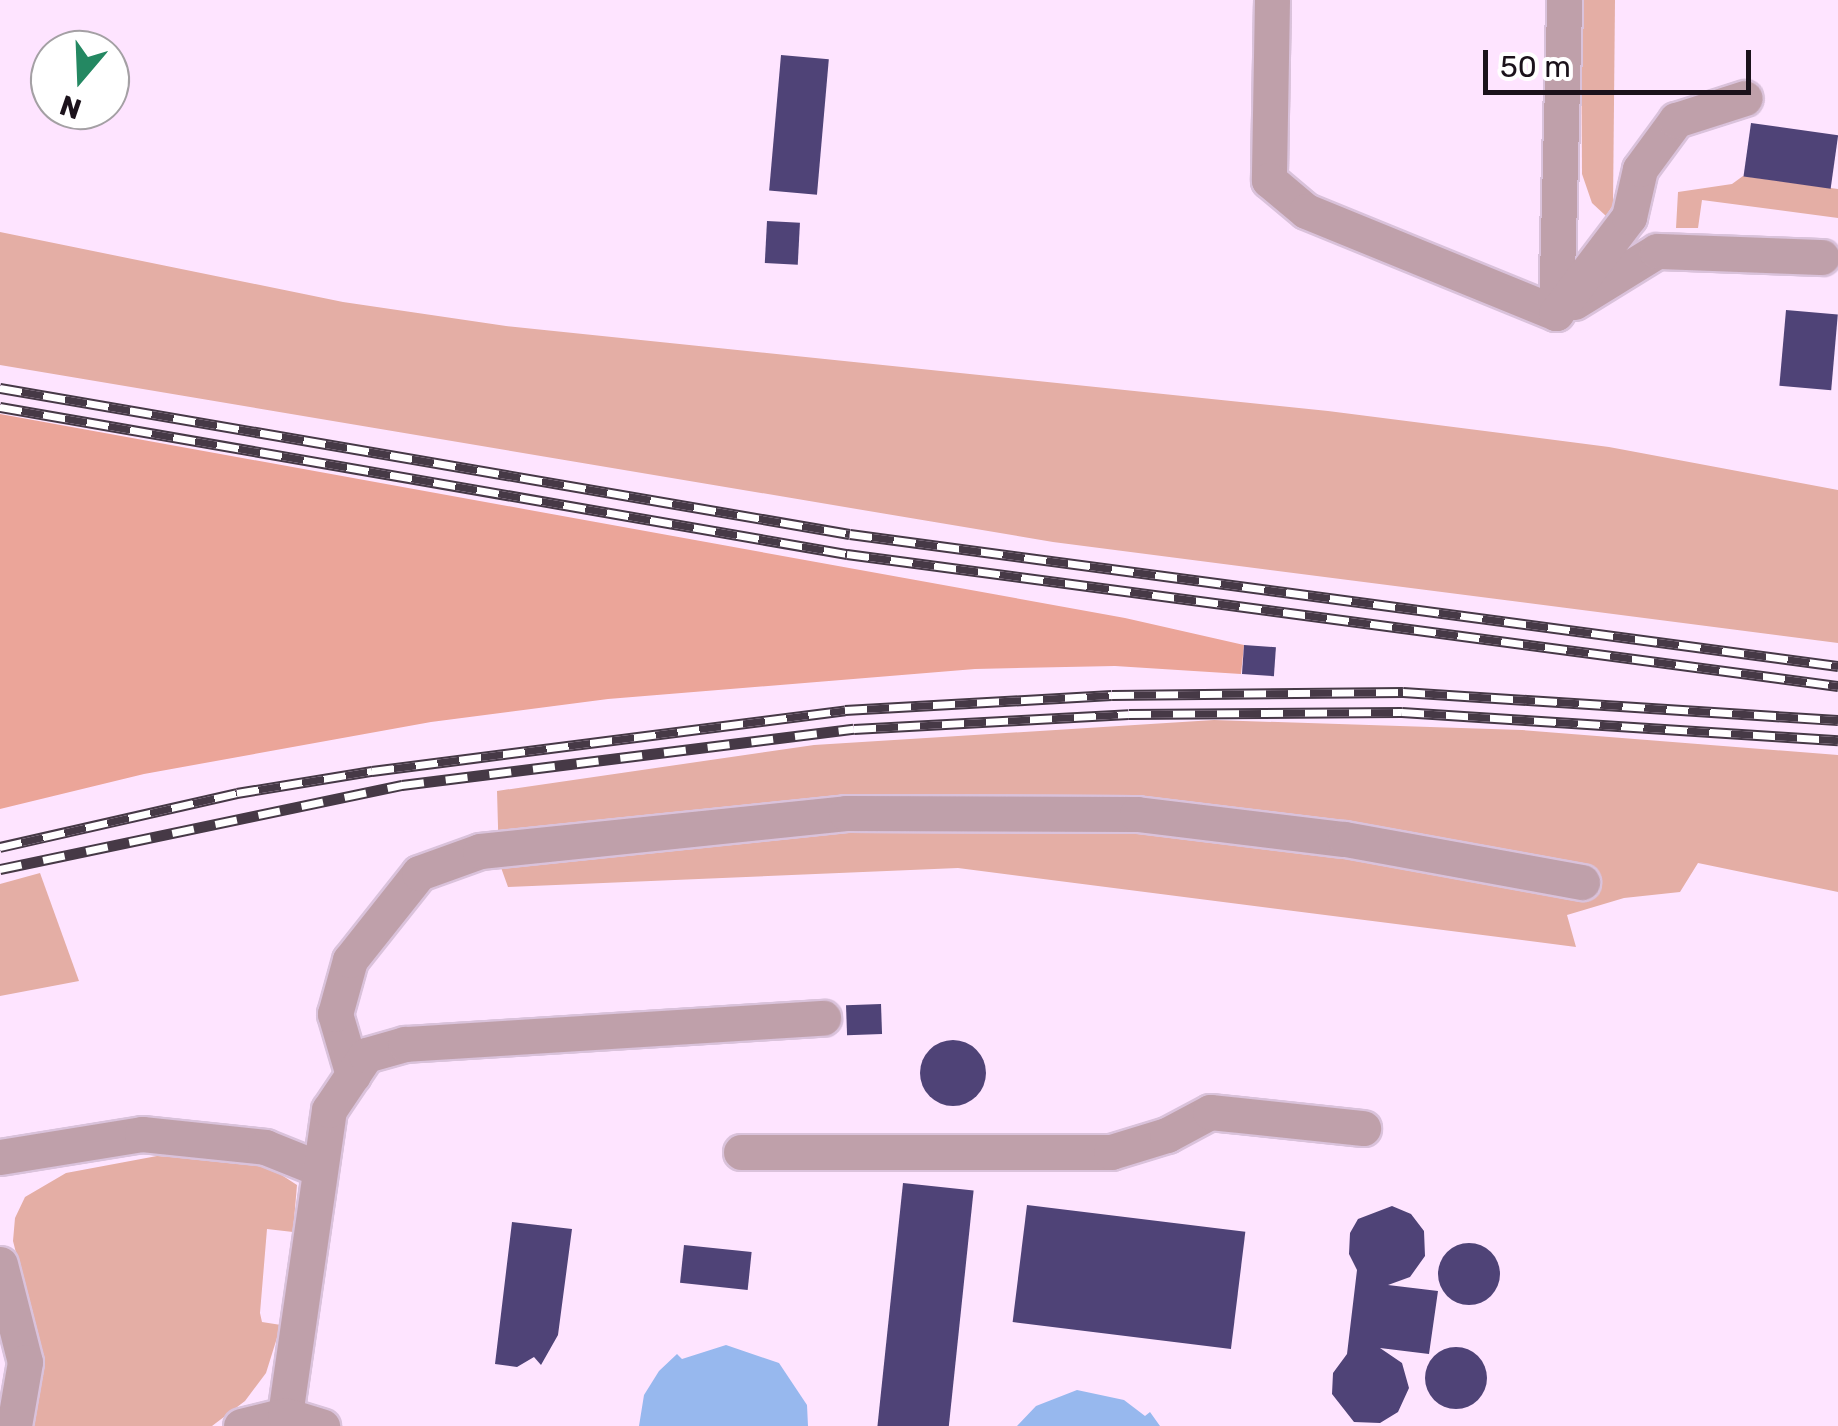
<!DOCTYPE html>
<html>
<head>
<meta charset="utf-8">
<style>
  body { margin:0 }
  #map { position:relative; width:1838px; height:1426px; overflow:hidden; background:#fee4ff; font-family:Rubik,sans-serif }
  div>[style] { position:absolute }
  [style*='--x'] { left:calc(var(--x)*1px); top:calc(var(--y)*1px); width:calc(var(--w)*1px); rotate:calc(var(--a)*1deg) }
  .green>* { inset:0; background:#e4aea5 }
  .forest>* { inset:0; background:#eba599 }
  .water>* { inset:0; background:#97b8ee }
  .building>* { inset:0; background:#4f4377; transform-origin:0 0 }
  .round { border-radius:50% }
  .roads { filter:drop-shadow(2px 0 #dac2db) drop-shadow(-2px 0 #dac2db) drop-shadow(0 2px #dac2db) drop-shadow(0 -2px #dac2db) }
  .minor>* { height:35px; margin:-17.5px; padding:0 17.5px; transform-origin:17.5px; border-radius:17.5px; background:#bfa0aa }
  .rail>* { height:11px; margin-top:-5.5px; transform-origin:0; background:repeating-linear-gradient(90deg,#fff 0 22px,#463946 0 44px); box-sizing:border-box; border-block:2px solid #463946 }
  span { translate:-50% -50%; white-space:nowrap; text-align:center; line-height:1.15; -webkit-text-stroke:10px #fff; paint-order:stroke }
  .north { position:absolute; left:30px; top:30px; width:100px; height:100px; box-sizing:border-box; background:#fff; border:2px solid #a4a0a4; border-radius:50%; rotate:199deg; font-size:28px; font-weight:700; line-height:40px; text-align:center; color:#1b121b }
  .north::after { content:''; display:block; margin:auto; width:35px; height:45px; background:#248862; clip-path:polygon(50% 0,100% 100%,50% 72%,0 100%) }
  .scale { position:absolute; left:1483px; top:50px; width:268px; height:45px; box-sizing:border-box; border:5px solid #1b121b; border-top:0; padding-left:12px; font-size:30px; line-height:35px; white-space:nowrap; color:#1b121b; -webkit-text-stroke:8px #fff; paint-order:stroke }
</style>
</head>
<body>
<div id="map">
  <div class="green">
    <i style="clip-path:polygon(1581px 0,1615px 0,1613px 205px,1606px 216px,1592px 203px,1582px 174px)"></i>
    <i style="clip-path:polygon(1743px 176px,1838px 189px,1838px 218px,1702px 200px,1698px 228px,1676px 228px,1678px 192px,1732px 184px)"></i>
    <i style="clip-path:polygon(0 232px,343px 302px,506px 326px,1328px 411px,1609px 447px,1838px 490px,1838px 643px,1053px 542px,0 365px)"></i>
    <i style="clip-path:polygon(1214px 720px,1522px 730px,1838px 755px,1838px 892px,1698px 863px,1680px 892px,1624px 898px,1567px 915px,1576px 947px,958px 868px,508px 887px,499px 862px,497px 791px,814px 745px)"></i>
    <i style="clip-path:polygon(40px 873px,79px 981px,0 996px,0 884px)"></i>
    <i style="clip-path:polygon(157px 1156px,263px 1163px,297px 1185px,293px 1232px,267px 1229px,260px 1313px,262px 1322px,281px 1325px,266px 1373px,245px 1401px,212px 1426px,28px 1426px,40px 1347px,13px 1241px,15px 1218px,25px 1197px,66px 1173px)"></i>
  </div>
  <div class="forest">
    <i style="clip-path:polygon(0 414px,1125px 618px,1244px 645px,1241px 674px,1115px 666px,975px 669px,608px 699px,431px 722px,144px 774px,0 809px)"></i>
  </div>
  <div class="water">
    <i style="clip-path:polygon(726px 1345px,779px 1363px,807px 1405px,808px 1426px,639px 1426px,644px 1395px,659px 1371px,677px 1354px,682px 1359px)"></i>
    <i style="clip-path:polygon(1077px 1390px,1124px 1400px,1145px 1416px,1150px 1412px,1160px 1426px,1017px 1426px,1036px 1406px)"></i>
  </div>
  <div class="building">
    <i style="left:781px;top:55px;width:48px;height:136px;rotate:5deg"></i>
    <i style="left:1751px;top:123px;width:88px;height:54px;rotate:8deg"></i>
    <i style="left:767px;top:221px;width:33px;height:42px;rotate:3deg"></i>
    <i style="left:1786px;top:310px;width:52px;height:76px;rotate:5deg"></i>
    <i style="left:1244px;top:645px;width:32px;height:29px;rotate:4deg"></i>
    <i style="left:881px;top:1004px;width:30px;height:35px;rotate:88deg"></i>
    <i class="round" style="left:920px;top:1040px;width:66px;height:66px"></i>
    <i style="left:903px;top:1183px;width:71px;height:245px;rotate:6deg"></i>
    <i style="left:1027px;top:1205px;width:220px;height:118px;rotate:7deg"></i>
    <i style="clip-path:polygon(1392px 1206px,1411px 1214px,1424px 1231px,1425px 1256px,1410px 1277px,1388px 1285px,1438px 1291px,1429px 1354px,1380px 1348px,1402px 1363px,1409px 1388px,1398px 1412px,1380px 1423px,1354px 1422px,1332px 1394px,1333px 1373px,1347px 1354px,1357px 1270px,1349px 1254px,1350px 1233px,1358px 1219px)"></i>
    <i style="clip-path:polygon(512px 1222px,572px 1229px,558px 1335px,541px 1365px,534px 1357px,517px 1367px,495px 1364px)"></i>
    <i class="round" style="left:1438px;top:1243px;width:62px;height:62px"></i>
    <i style="left:684px;top:1245px;width:68px;height:38px;rotate:6deg"></i>
    <i class="round" style="left:1425px;top:1347px;width:62px;height:62px"></i>
  </div>
  <div class="roads">
    <div class="minor">
      <i style="--x:1272;--y:0;--w:180;--a:91"></i>
      <i style="--x:1269;--y:180;--w:48;--a:40"></i>
      <i style="--x:1306;--y:211;--w:270;--a:22.2"></i>
      <i style="--x:1574;--y:302;--w:97;--a:-31.6"></i>
      <i style="--x:1657;--y:251;--w:165;--a:2.1"></i>
      <i style="--x:1556;--y:313;--w:313;--a:-88.5"></i>
      <i style="--x:1556;--y:313;--w:121;--a:-52.8"></i>
      <i style="--x:1629;--y:217;--w:49;--a:-77.1"></i>
      <i style="--x:1640;--y:169;--w:61;--a:-53.7"></i>
      <i style="--x:1676;--y:120;--w:72;--a:-17.7"></i>
      <i style="--x:353;--y:1075;--w:64;--a:-106.4"></i>
      <i style="--x:335;--y:1014;--w:56;--a:-74.5"></i>
      <i style="--x:350;--y:960;--w:111;--a:-51.6"></i>
      <i style="--x:419;--y:873;--w:65;--a:-19.8"></i>
      <i style="--x:480;--y:851;--w:368;--a:-5.9"></i>
      <i style="--x:846;--y:813;--w:291;--a:0.2"></i>
      <i style="--x:1137;--y:814;--w:209;--a:6.9"></i>
      <i style="--x:1345;--y:839;--w:241;--a:10.3"></i>
      <i style="--x:741;--y:1152;--w:370;--a:0"></i>
      <i style="--x:1111;--y:1152;--w:59;--a:-16.9"></i>
      <i style="--x:1167;--y:1135;--w:49;--a:-28.1"></i>
      <i style="--x:1210;--y:1112;--w:154;--a:6"></i>
      <i style="--x:0;--y:1157;--w:144;--a:-9.2"></i>
      <i style="--x:142;--y:1134;--w:124;--a:6"></i>
      <i style="--x:265;--y:1147;--w:59;--a:21.8"></i>
      <i style="--x:0;--y:1264;--w:101;--a:75.7"></i>
      <i style="--x:25;--y:1362;--w:65;--a:99.8"></i>
      <i style="--x:285;--y:1415;--w:308;--a:-81.8"></i>
      <i style="--x:329;--y:1110;--w:66;--a:-56.1"></i>
      <i style="--x:366;--y:1055;--w:41;--a:-15.8"></i>
      <i style="--x:405;--y:1044;--w:419;--a:-3.6"></i>
      <i style="--x:241;--y:1426;--w:45;--a:-14"></i>
      <i style="--x:285;--y:1415;--w:39;--a:17"></i>
    </div>
  </div>
  <div class="rail">
    <i style="--x:0;--y:388;--w:862;--a:9.75"></i>
    <i style="--x:850;--y:534;--w:997;--a:7.61"></i>
    <i style="--x:0;--y:407;--w:860;--a:9.85"></i>
    <i style="--x:847;--y:554;--w:1000;--a:7.59"></i>
    <i style="--x:0;--y:847;--w:243;--a:-12.8"></i>
    <i style="--x:237;--y:793;--w:137;--a:-9.3"></i>
    <i style="--x:372;--y:771;--w:477;--a:-7.3"></i>
    <i style="--x:845;--y:710;--w:267;--a:-3.2"></i>
    <i style="--x:1112;--y:695;--w:291;--a:-0.6"></i>
    <i style="--x:1403;--y:692;--w:436;--a:3.7"></i>
    <i style="--x:0;--y:869;--w:411;--a:-11.8"></i>
    <i style="--x:402;--y:785;--w:455;--a:-7.1"></i>
    <i style="--x:854;--y:729;--w:275;--a:-3.1"></i>
    <i style="--x:1129;--y:714;--w:273;--a:-0.4"></i>
    <i style="--x:1402;--y:712;--w:437;--a:3.7"></i>
  </div>
  <div class="north">N</div>
  <div class="scale">50 m</div>
</div>
</body>
</html>
